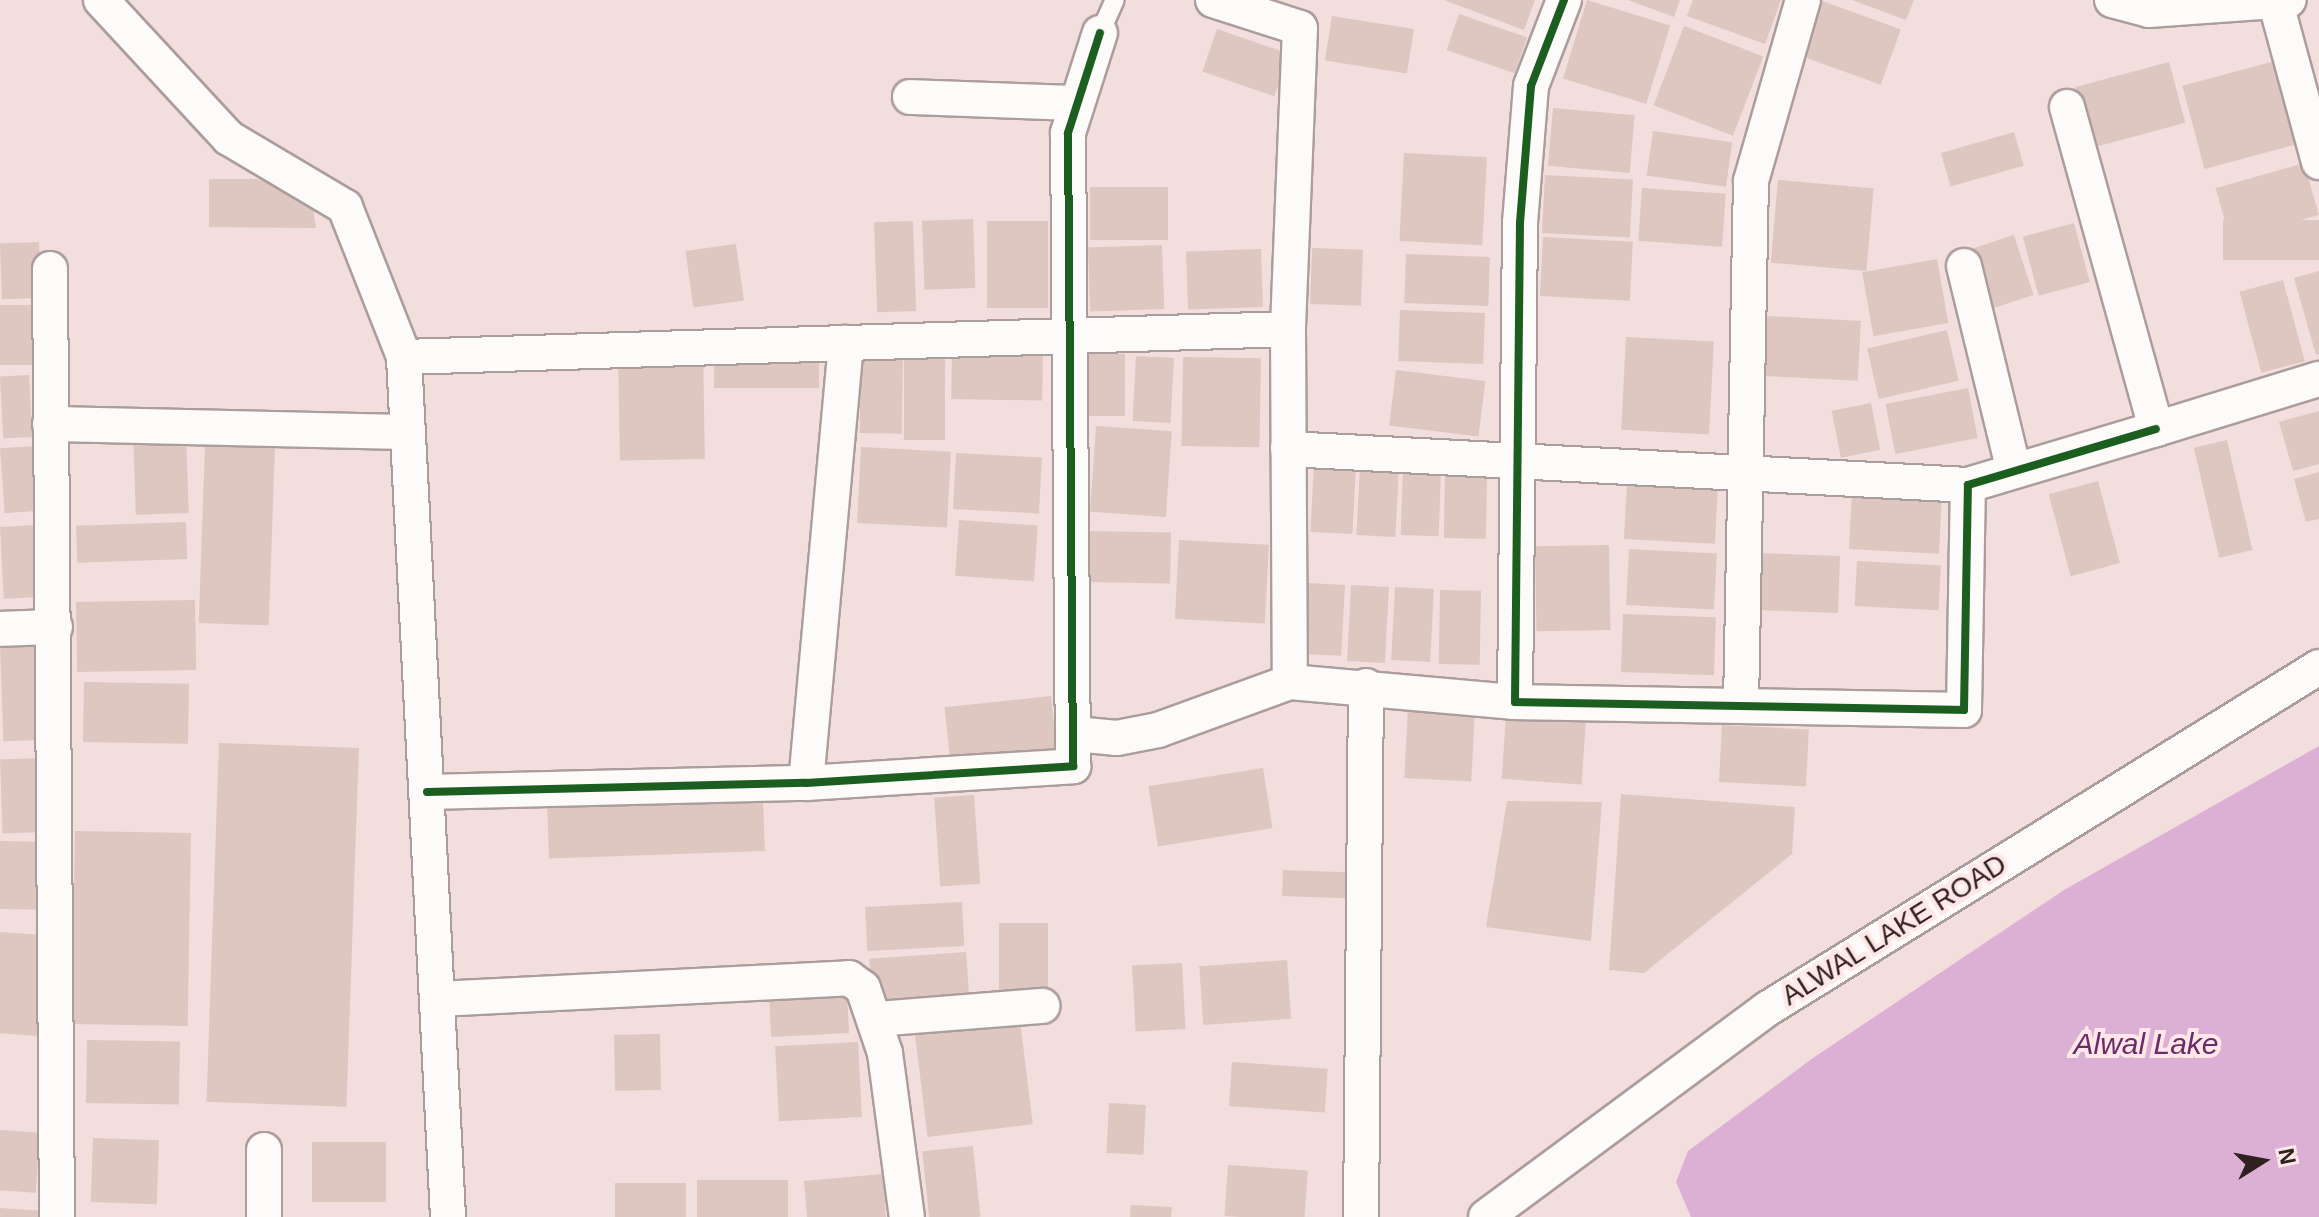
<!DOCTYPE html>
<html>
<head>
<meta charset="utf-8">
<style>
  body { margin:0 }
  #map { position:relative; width:2319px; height:1217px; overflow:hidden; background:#f2dedd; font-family:Helvetica,sans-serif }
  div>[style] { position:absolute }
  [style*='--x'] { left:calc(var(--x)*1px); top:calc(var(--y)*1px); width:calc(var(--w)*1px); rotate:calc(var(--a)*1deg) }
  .water>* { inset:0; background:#dcb0d4 }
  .building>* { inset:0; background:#ddc7c0; transform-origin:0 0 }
  .roads { filter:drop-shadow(2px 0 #ac9d9d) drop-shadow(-2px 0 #ac9d9d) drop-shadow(0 2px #ac9d9d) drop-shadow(0 -2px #ac9d9d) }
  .service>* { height:18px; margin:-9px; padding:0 9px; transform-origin:9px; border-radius:9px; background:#fdfafa }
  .minor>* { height:34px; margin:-17px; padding:0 17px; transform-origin:17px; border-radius:17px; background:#fdfafa }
  .cycleway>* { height:8px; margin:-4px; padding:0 4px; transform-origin:4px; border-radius:4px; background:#1b5e20 }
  span { translate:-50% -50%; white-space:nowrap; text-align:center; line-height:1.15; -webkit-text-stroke:8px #fee7e6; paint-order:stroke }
  .street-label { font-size:28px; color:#2e2120 }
  .water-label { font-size:30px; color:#6b2b6a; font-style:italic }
  .north { position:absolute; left:2223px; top:1121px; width:80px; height:80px; -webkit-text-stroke:6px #fee7e6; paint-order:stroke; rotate:79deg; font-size:22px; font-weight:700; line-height:32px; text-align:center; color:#2e2120 }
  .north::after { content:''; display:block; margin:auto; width:28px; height:36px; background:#2e2120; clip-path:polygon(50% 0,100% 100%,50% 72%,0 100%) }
</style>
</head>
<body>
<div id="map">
  <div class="water">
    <i style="clip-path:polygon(2319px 746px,2319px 1217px,1691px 1217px,1676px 1182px,1688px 1151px,1813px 1058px,2064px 890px)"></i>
  </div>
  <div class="building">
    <i style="clip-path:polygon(1444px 0,1535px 0,1524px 30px)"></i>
    <i style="left:1587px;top:0;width:87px;height:82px;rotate:17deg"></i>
    <i style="clip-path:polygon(1628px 0,1680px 0,1674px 17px)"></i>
    <i style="clip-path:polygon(1693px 0,1781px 0,1765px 44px,1687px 16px)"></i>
    <i style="left:1820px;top:0;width:86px;height:59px;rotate:20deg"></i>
    <i style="clip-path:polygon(1852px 0,1914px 0,1906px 20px)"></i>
    <i style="left:1459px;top:14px;width:72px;height:38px;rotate:19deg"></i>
    <i style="left:1332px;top:16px;width:83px;height:45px;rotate:9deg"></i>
    <i style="left:1684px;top:26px;width:85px;height:85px;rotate:21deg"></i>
    <i style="left:1217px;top:29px;width:76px;height:45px;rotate:19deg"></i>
    <i style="left:2275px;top:61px;width:86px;height:96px;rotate:75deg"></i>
    <i style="left:2169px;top:62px;width:63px;height:97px;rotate:75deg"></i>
    <i style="left:1553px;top:108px;width:82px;height:58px;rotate:5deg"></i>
    <i style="left:1653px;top:131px;width:80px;height:45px;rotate:8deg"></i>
    <i style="left:2014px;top:132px;width:35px;height:76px;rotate:74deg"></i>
    <i style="left:1404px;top:153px;width:83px;height:88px;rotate:3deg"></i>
    <i style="left:2304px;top:163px;width:54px;height:92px;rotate:74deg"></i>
    <i style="left:1545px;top:175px;width:88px;height:58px;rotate:3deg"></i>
    <i style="clip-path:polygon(209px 179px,257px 179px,312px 201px,316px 228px,209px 227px)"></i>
    <i style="left:1778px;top:180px;width:96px;height:83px;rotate:5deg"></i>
    <i style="left:1090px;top:187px;width:78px;height:53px"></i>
    <i style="left:1642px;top:188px;width:84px;height:53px;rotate:4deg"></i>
    <i style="left:973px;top:219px;width:69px;height:51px;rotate:88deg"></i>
    <i style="left:2319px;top:220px;width:40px;height:96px;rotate:90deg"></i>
    <i style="left:913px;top:221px;width:90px;height:39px;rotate:88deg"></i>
    <i style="left:987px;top:221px;width:61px;height:87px"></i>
    <i style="left:2074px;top:223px;width:61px;height:53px;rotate:75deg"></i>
    <i style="left:2014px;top:235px;width:63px;height:46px;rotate:72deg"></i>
    <i style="left:1543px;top:237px;width:90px;height:59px;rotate:3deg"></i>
    <i style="left:39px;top:242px;width:56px;height:39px;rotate:88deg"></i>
    <i style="left:736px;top:244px;width:57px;height:51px;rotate:82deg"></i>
    <i style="left:1162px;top:245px;width:64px;height:74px;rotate:88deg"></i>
    <i style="left:1312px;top:248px;width:51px;height:56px;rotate:2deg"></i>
    <i style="left:1261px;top:249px;width:58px;height:75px;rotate:88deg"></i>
    <i style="left:1406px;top:254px;width:84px;height:49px;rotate:2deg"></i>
    <i style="left:1937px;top:259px;width:65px;height:76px;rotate:80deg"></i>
    <i style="clip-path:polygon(2319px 271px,2319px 354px,2316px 355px,2294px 278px)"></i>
    <i style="left:2283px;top:280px;width:84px;height:45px;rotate:75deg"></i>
    <i style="left:33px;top:305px;width:60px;height:33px;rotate:90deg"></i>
    <i style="left:1400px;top:310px;width:85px;height:51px;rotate:2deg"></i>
    <i style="left:1767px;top:316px;width:94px;height:60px;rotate:3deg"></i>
    <i style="left:1947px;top:330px;width:52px;height:82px;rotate:77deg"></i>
    <i style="left:1626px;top:337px;width:88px;height:93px;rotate:3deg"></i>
    <i style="left:703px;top:350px;width:109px;height:85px;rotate:89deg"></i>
    <i style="left:819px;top:352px;width:36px;height:105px;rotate:90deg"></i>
    <i style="left:952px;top:352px;width:91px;height:47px;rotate:1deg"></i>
    <i style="left:1084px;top:354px;width:41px;height:62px"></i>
    <i style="left:904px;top:355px;width:41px;height:85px"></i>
    <i style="left:1136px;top:356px;width:38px;height:65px;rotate:3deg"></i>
    <i style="left:861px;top:357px;width:42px;height:76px;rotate:1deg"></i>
    <i style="left:1183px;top:357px;width:78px;height:89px;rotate:1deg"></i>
    <i style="left:1396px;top:370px;width:90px;height:56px;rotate:7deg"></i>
    <i style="left:29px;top:375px;width:62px;height:29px;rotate:87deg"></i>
    <i style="left:1968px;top:388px;width:51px;height:84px;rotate:79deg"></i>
    <i style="left:1871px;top:403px;width:48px;height:40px;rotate:79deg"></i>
    <i style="clip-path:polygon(2319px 411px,2319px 464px,2293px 471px,2279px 422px)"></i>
    <i style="left:1096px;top:426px;width:76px;height:86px;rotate:4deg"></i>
    <i style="left:186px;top:433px;width:80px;height:53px;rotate:88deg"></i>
    <i style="left:2227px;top:440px;width:113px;height:34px;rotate:77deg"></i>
    <i style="left:205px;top:444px;width:70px;height:179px;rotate:2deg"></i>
    <i style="left:34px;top:446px;width:65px;height:34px;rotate:86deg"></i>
    <i style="left:861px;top:447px;width:90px;height:76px;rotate:3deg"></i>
    <i style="left:956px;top:453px;width:86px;height:56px;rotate:3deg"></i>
    <i style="left:1314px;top:464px;width:42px;height:68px;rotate:3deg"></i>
    <i style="left:1360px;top:466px;width:39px;height:69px;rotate:3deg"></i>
    <i style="left:1403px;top:468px;width:38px;height:67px;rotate:2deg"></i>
    <i style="clip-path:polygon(2319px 472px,2319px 519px,2306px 522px,2294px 479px)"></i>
    <i style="left:1445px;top:473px;width:42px;height:65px;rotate:1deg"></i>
    <i style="left:2098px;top:481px;width:85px;height:51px;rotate:75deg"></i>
    <i style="left:1627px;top:482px;width:91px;height:57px;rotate:3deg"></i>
    <i style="left:1852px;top:492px;width:90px;height:57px;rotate:3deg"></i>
    <i style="left:959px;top:520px;width:79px;height:56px;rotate:4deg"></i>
    <i style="left:186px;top:522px;width:37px;height:110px;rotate:88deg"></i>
    <i style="left:36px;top:525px;width:72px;height:36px;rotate:87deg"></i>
    <i style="left:1090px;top:531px;width:81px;height:51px;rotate:1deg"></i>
    <i style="left:1179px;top:540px;width:90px;height:79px;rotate:3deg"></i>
    <i style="left:1609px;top:545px;width:85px;height:74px;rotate:89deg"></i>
    <i style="left:1629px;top:549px;width:88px;height:56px;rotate:3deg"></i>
    <i style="left:1756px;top:553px;width:84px;height:57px;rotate:2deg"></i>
    <i style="left:1857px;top:561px;width:84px;height:45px;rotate:3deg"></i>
    <i style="left:1308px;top:583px;width:37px;height:71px;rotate:3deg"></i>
    <i style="left:1351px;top:585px;width:38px;height:76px;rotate:3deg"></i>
    <i style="left:1395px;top:587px;width:39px;height:73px;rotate:3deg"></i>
    <i style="left:1440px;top:590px;width:41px;height:74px;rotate:1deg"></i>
    <i style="left:195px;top:600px;width:70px;height:119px;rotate:89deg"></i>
    <i style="left:1623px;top:614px;width:93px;height:58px;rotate:2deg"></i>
    <i style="left:35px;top:643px;width:97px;height:35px;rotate:88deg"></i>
    <i style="left:84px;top:682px;width:105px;height:60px;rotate:1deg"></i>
    <i style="left:1051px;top:696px;width:57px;height:107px;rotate:84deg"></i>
    <i style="left:1408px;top:708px;width:67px;height:70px;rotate:3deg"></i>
    <i style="left:1506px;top:717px;width:80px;height:62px;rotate:4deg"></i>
    <i style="left:1722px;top:725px;width:87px;height:57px;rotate:3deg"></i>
    <i style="left:219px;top:743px;width:140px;height:359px;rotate:2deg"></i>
    <i style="left:41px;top:758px;width:74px;height:41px;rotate:88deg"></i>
    <i style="left:1263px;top:768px;width:61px;height:116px;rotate:81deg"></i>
    <i style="clip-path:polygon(1621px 794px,1795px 807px,1792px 854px,1644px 973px,1609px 970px)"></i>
    <i style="left:974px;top:795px;width:89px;height:40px;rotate:86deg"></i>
    <i style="left:763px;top:798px;width:53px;height:216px;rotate:88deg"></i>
    <i style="clip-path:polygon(1507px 801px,1602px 802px,1591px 941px,1486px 927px)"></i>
    <i style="left:75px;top:831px;width:116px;height:193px;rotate:1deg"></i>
    <i style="left:0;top:841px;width:41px;height:68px;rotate:1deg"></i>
    <i style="left:1283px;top:870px;width:63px;height:26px;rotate:2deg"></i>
    <i style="left:962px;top:902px;width:44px;height:97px;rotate:87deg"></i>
    <i style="left:999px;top:923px;width:49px;height:79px"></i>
    <i style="left:0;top:932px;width:45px;height:101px;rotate:4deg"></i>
    <i style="left:966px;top:952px;width:49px;height:97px;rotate:86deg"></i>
    <i style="left:1287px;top:960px;width:59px;height:88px;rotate:86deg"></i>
    <i style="left:1182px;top:963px;width:66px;height:50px;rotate:87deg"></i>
    <i style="left:847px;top:993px;width:40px;height:78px;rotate:87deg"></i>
    <i style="left:1019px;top:1012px;width:113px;height:106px;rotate:83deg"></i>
    <i style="left:660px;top:1034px;width:56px;height:46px;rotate:89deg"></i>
    <i style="left:87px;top:1040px;width:93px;height:63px;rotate:1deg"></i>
    <i style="left:858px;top:1042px;width:75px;height:83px;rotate:87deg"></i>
    <i style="left:1232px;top:1062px;width:96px;height:44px;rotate:4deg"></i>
    <i style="left:1109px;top:1103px;width:37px;height:50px;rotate:3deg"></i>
    <i style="left:0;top:1130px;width:40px;height:60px;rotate:4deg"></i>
    <i style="left:93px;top:1138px;width:66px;height:64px;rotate:2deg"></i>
    <i style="left:386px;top:1142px;width:60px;height:74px;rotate:90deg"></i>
    <i style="left:973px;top:1146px;width:71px;height:51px;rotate:84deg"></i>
    <i style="left:1228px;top:1165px;width:80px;height:51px;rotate:4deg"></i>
    <i style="clip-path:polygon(883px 1174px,886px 1217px,807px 1217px,804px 1181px)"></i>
    <i style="left:697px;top:1180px;width:91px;height:37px"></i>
    <i style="left:615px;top:1183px;width:71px;height:34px"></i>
    <i style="clip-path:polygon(1131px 1205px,1172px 1207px,1171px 1217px,1130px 1217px)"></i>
    <i style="clip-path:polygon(0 1208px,45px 1211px,45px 1217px,0 1217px)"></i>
  </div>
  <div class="roads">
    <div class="service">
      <i style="--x:1100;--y:33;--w:36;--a:-66"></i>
    </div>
    <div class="minor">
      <i style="--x:101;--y:0;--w:188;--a:47.2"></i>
      <i style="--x:229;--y:138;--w:135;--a:30.7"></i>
      <i style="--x:345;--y:207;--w:161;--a:68.5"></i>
      <i style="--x:404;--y:357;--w:861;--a:87.07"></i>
      <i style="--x:1213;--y:0;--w:91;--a:17.8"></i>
      <i style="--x:1300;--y:28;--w:301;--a:92.3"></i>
      <i style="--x:1288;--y:329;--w:353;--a:89.7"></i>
      <i style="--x:1564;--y:0;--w:92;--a:111"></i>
      <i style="--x:1531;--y:86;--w:137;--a:94.6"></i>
      <i style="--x:1520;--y:223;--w:479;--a:90.6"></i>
      <i style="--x:1515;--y:702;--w:449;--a:1"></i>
      <i style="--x:1964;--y:710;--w:225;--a:-89"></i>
      <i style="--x:1968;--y:485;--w:196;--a:-16.6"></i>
      <i style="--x:2112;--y:0;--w:38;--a:15"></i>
      <i style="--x:2149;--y:10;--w:140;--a:-4.1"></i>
      <i style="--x:2275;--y:0;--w:168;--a:74.8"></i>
      <i style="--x:910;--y:97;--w:167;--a:2.1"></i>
      <i style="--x:2067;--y:107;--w:334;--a:74.5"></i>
      <i style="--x:2156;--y:429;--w:170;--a:-17.1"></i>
      <i style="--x:1964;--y:266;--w:211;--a:76.3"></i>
      <i style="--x:50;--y:269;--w:948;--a:89.58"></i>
      <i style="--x:404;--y:357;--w:884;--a:-1.81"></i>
      <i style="--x:50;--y:424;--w:358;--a:1.3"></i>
      <i style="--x:1288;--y:449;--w:681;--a:3.03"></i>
      <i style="--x:0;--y:629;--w:55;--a:-2.1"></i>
      <i style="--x:1741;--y:705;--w:524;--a:-88.91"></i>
      <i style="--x:1751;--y:181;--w:188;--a:-74"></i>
      <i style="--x:1075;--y:734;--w:42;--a:5.4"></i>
      <i style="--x:1117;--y:738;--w:42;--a:-11"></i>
      <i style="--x:1158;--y:730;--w:140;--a:-20"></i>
      <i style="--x:1290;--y:682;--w:226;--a:5.1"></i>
      <i style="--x:806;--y:783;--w:442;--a:-84.8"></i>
      <i style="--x:427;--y:792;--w:379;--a:-1.4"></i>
      <i style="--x:806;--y:783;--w:268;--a:-3.6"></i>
      <i style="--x:1073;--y:766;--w:633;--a:-90.45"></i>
      <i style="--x:1068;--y:133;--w:105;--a:-72.3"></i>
      <i style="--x:438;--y:999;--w:412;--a:-2.9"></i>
      <i style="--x:849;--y:978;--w:17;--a:36"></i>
      <i style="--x:863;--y:988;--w:69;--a:71.3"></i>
      <i style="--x:885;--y:1053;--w:165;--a:82.4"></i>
      <i style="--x:876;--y:1019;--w:167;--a:-4.5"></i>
      <i style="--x:264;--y:1150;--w:67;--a:90"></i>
      <i style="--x:1361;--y:1217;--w:531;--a:-89.46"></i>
      <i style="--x:1486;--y:1217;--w:350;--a:-36.5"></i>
      <i style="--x:1767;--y:1009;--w:649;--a:-31.78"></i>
    </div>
  </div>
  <div class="cycleway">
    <i style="--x:1564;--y:0;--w:92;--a:111"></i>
    <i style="--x:1531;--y:86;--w:137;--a:94.6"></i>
    <i style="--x:1520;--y:223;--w:479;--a:90.6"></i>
    <i style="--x:1515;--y:702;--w:449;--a:1"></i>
    <i style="--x:1964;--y:710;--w:225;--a:-89"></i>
    <i style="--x:1968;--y:485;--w:196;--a:-16.6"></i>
    <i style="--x:427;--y:792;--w:379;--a:-1.4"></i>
    <i style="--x:806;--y:783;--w:268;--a:-3.6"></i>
    <i style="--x:1073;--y:766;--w:633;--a:-90.45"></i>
    <i style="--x:1068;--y:133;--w:105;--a:-72.3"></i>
  </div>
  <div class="street-label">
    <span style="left:1894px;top:930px;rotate:-32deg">ALWAL LAKE ROAD</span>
  </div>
  <div class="water-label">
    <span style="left:2146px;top:1044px">Alwal Lake</span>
  </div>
  <div class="north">N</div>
</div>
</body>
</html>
